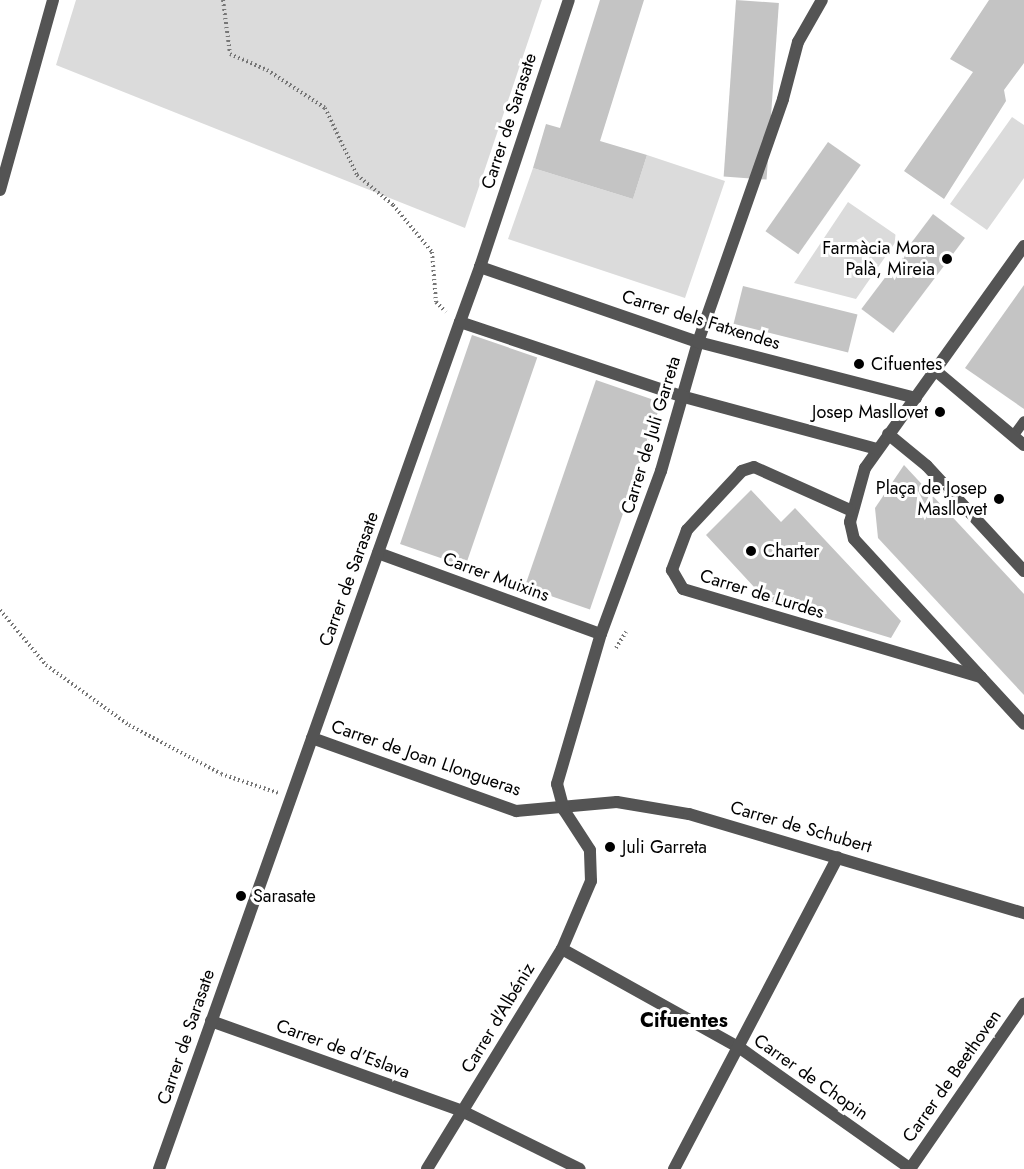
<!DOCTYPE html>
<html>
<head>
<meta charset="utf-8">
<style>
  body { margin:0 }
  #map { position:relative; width:1024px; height:1169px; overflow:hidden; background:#fff; font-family:Jost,sans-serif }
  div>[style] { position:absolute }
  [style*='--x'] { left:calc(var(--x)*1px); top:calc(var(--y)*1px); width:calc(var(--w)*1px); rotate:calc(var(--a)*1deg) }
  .green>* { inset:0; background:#dbdbdb }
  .building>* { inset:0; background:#c4c4c4; transform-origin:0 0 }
  .path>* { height:4px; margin-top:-2px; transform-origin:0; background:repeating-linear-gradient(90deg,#767676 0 1.5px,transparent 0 4.5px) }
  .service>* { height:10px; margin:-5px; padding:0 5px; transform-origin:5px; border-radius:5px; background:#545454 }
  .minor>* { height:12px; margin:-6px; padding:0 6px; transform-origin:6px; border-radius:6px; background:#545454 }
  .tertiary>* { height:12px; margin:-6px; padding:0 6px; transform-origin:6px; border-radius:6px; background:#545454 }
  .dots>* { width:16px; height:16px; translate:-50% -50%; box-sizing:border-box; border:3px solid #fff; border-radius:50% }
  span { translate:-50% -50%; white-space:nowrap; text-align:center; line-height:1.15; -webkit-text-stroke:6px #fff; paint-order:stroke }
  .street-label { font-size:18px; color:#000 }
  .poi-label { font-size:18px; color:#000 }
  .right { translate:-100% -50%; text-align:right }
  .left { translate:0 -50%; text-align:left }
  .neighbourhood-label { font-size:20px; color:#000; font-weight:700 }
</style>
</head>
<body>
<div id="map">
  <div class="green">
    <i style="clip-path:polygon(76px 0,542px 0,465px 228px,56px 65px)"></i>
    <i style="clip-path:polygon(1012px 117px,1024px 125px,1024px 178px,987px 230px,950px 204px)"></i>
    <i style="clip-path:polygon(647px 155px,725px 181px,685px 298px,508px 239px,533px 168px,633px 199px)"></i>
    <i style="clip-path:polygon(848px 202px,899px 237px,856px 299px,794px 283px)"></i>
  </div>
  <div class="building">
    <i style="clip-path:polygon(600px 0,644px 0,600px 141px,647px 155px,633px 199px,533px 168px,546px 124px,560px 128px)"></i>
    <i style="left:736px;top:0;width:43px;height:177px;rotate:4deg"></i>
    <i style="clip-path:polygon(989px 0,1024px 0,1024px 63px,1004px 90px,1006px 101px,944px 199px,904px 171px,973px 72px,950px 59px)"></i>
    <i style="left:828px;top:142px;width:40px;height:109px;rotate:35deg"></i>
    <i style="left:933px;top:214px;width:40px;height:119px;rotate:37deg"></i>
    <i style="clip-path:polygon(1024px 285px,1024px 409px,965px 368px)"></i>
    <i style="left:743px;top:286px;width:118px;height:39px;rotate:14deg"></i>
    <i style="left:472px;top:335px;width:69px;height:221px;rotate:19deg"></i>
    <i style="left:596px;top:380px;width:69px;height:219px;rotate:19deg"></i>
    <i style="clip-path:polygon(904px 465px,1024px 594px,1024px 695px,878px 538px,875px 508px)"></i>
    <i style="clip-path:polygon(751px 490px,781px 522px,795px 508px,901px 621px,891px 638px,766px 600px,706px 535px)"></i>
  </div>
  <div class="path">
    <i style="--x:223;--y:0;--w:54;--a:82.6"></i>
    <i style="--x:230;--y:54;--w:40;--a:23.4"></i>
    <i style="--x:267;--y:70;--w:69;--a:33.2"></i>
    <i style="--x:325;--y:108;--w:74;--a:64.5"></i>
    <i style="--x:357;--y:175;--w:47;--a:39.8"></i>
    <i style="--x:393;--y:205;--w:61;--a:50.3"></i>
    <i style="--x:432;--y:252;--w:50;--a:85.4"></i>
    <i style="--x:436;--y:302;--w:14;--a:45"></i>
    <i style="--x:0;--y:610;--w:72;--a:50.1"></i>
    <i style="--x:46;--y:665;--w:102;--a:35.9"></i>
    <i style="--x:129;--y:725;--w:104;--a:28"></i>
    <i style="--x:221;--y:774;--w:60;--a:18.4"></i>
    <i style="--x:616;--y:648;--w:19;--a:-58"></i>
  </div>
  <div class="service">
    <i style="--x:1014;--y:435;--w:17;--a:-54"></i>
  </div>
  <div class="minor">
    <i style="--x:1024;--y:246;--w:273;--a:125.6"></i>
    <i style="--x:865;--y:468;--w:56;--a:105.5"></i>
    <i style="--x:850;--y:522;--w:17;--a:77"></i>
    <i style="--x:854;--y:539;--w:251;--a:47.4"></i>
    <i style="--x:480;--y:267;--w:281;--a:-71.6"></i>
    <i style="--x:936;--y:371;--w:115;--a:40.1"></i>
    <i style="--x:850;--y:510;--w:105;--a:-155.9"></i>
    <i style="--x:754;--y:467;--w:13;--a:162"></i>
    <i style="--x:742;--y:471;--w:81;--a:133"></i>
    <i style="--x:687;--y:530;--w:43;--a:110.6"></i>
    <i style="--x:672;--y:570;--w:22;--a:60"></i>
    <i style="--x:683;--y:589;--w:311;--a:16.5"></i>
    <i style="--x:378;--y:553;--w:237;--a:20"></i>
    <i style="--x:312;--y:738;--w:217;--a:19.7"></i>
    <i style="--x:516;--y:811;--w:101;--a:-5.1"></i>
    <i style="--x:617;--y:802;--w:73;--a:9.5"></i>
    <i style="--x:689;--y:814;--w:349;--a:16.5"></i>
    <i style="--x:562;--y:949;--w:204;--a:29.1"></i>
    <i style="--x:740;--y:1048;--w:209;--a:35.3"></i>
    <i style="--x:211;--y:1021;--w:267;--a:19.7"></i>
    <i style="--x:462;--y:1111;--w:131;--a:26.2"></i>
    <i style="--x:159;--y:1169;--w:899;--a:-70.44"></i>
    <i style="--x:427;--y:1169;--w:258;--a:-58.5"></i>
    <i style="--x:562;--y:949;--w:74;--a:-66.9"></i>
    <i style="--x:591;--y:881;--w:31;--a:-92"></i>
    <i style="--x:590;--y:850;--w:48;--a:-123"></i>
    <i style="--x:564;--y:810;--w:27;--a:-105"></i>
    <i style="--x:557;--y:784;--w:156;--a:-73.7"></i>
    <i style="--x:601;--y:634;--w:174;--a:-69.8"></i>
    <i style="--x:661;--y:471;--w:134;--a:-74"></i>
    <i style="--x:698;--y:342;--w:257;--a:-70.7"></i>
    <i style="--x:783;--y:99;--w:59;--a:-75.3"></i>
    <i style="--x:798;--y:42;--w:48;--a:-60.3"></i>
    <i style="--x:674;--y:1169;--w:352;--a:-62.3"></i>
    <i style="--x:910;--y:1169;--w:201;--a:-55.4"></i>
  </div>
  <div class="tertiary">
    <i style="--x:0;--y:190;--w:197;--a:-74.4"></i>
    <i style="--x:888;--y:434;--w:50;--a:39.4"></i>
    <i style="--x:927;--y:466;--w:143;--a:47.3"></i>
    <i style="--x:877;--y:449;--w:200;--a:-164.9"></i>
    <i style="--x:684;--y:397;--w:236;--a:-161.5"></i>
    <i style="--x:460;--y:322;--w:59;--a:-70"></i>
    <i style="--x:480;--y:267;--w:231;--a:19"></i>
    <i style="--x:698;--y:342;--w:225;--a:14.4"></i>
  </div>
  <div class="dots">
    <i style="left:947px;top:259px;background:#000"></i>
    <i style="left:859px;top:364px;background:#000"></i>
    <i style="left:940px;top:412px;background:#000"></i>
    <i style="left:999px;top:499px;background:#000"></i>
    <i style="left:751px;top:551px;background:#000"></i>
    <i style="left:610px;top:847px;background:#000"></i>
    <i style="left:241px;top:896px;background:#000"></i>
  </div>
  <div class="street-label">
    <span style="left:509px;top:121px;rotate:-72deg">Carrer de Sarasate</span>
    <span style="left:701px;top:320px;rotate:17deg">Carrer dels Fatxendes</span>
    <span style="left:651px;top:435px;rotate:-73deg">Carrer de Juli Garreta</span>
    <span style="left:496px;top:577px;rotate:20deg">Carrer Muixins</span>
    <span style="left:349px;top:579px;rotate:-70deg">Carrer de Sarasate</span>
    <span style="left:762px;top:594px;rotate:17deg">Carrer de Lurdes</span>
    <span style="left:426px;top:758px;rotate:19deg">Carrer de Joan Llongueras</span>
    <span style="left:801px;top:827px;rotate:16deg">Carrer de Schubert</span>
    <span style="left:498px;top:1018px;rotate:-59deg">Carrer d'Albéniz</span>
    <span style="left:186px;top:1037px;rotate:-71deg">Carrer de Sarasate</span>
    <span style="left:343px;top:1049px;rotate:20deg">Carrer de d'Eslava</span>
    <span style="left:952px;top:1076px;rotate:-55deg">Carrer de Beethoven</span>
    <span style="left:811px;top:1077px;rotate:35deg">Carrer de Chopin</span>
  </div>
  <div class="poi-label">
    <span class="right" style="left:935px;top:259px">Farmàcia Mora<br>Palà, Mireia</span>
    <span class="left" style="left:871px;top:364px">Cifuentes</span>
    <span class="right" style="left:928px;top:412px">Josep Masllovet</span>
    <span class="right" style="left:987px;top:499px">Plaça de Josep<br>Masllovet</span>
    <span class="left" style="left:763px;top:551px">Charter</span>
    <span class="left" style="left:622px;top:847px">Juli Garreta</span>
    <span class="left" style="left:253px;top:896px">Sarasate</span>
  </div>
  <div class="neighbourhood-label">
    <span style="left:684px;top:1020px">Cifuentes</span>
  </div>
</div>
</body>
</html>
